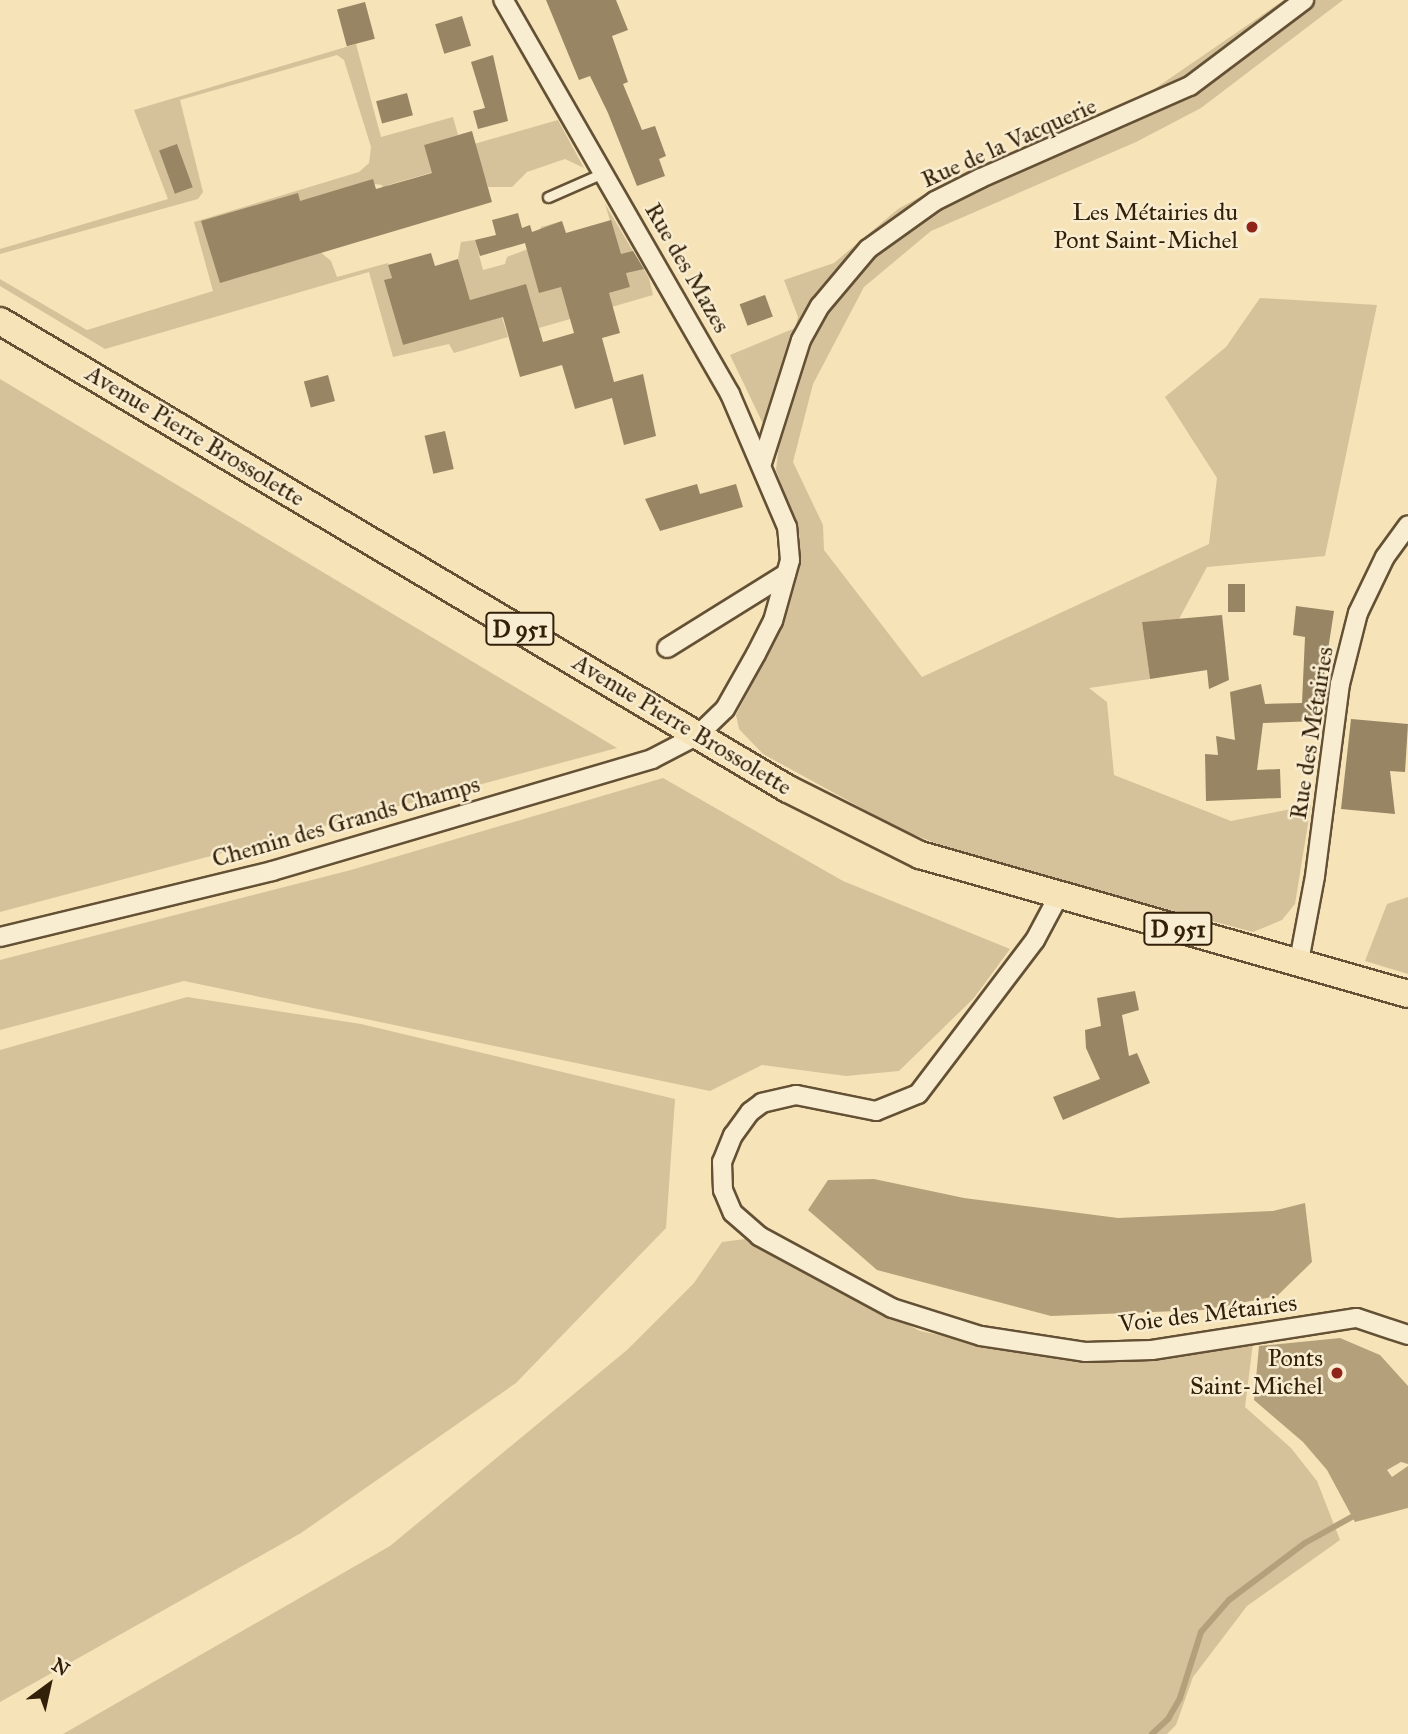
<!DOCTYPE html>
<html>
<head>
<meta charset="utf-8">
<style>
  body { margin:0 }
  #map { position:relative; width:1408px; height:1734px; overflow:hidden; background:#f6e3b8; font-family:"IM FELL Great Primer",serif }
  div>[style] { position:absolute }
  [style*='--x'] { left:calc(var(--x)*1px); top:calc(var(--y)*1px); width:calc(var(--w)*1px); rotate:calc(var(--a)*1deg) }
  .green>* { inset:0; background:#d5c29a }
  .water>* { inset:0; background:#b4a17c }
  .stream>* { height:6px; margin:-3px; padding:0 3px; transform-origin:3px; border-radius:3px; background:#b4a17c }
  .building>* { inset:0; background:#988564; transform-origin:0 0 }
  .roads { filter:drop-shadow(2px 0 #645135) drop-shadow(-2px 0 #645135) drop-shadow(0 2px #645135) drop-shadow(0 -2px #645135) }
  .lane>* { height:9px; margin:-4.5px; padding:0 4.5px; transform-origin:4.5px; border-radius:4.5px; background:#f9edd1 }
  .street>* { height:18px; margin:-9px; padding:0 9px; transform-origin:9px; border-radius:9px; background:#f9edd1 }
  .primary>* { height:26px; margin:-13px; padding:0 13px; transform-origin:13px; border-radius:13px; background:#f6e3b8 }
  .dots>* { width:19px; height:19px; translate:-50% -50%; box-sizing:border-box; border:4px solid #f9edd1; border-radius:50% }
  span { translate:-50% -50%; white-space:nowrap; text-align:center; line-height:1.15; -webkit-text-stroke:5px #f9edd1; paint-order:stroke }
  .shield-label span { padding:2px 5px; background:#f9edd1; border:2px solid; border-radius:5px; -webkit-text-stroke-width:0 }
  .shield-label { font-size:23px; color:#332009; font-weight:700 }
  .street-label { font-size:24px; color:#332009 }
  .poi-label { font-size:24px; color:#332009 }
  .right { translate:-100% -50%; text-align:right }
  .north { position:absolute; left:14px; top:1650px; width:70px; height:70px; -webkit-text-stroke:5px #f9edd1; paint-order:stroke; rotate:33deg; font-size:19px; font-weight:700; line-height:28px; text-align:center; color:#332009 }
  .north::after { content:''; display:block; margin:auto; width:24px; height:32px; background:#332009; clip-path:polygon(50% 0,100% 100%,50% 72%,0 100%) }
</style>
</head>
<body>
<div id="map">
  <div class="green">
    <i style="clip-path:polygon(1284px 0,1297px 0,1170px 91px,941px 193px,825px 291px,766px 430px,730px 355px,795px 328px,798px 317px,784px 280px,834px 263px,898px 209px,965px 172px,1150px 92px)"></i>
    <i style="clip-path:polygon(1311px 0,1343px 0,1201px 108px,1136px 142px,931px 231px,864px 287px,813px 384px,793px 462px,823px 525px,824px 550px,922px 677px,1209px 544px,1217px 478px,1165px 397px,1226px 347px,1260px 298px,1377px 305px,1325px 556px,1207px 567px,1179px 619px,1142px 622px,1150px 679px,1089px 688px,1107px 702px,1114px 775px,1231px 821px,1311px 805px,1295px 904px,1282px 920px,1253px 932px,967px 856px,898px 828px,763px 754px,739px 729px,736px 715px,779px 633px,797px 568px,800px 537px,776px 470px,784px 402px,794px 369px,841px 286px,897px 231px,979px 185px,1145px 115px)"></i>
    <i style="clip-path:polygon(356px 44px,381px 137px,453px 117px,458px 135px,424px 145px,428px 157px,558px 120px,584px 168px,565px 159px,527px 172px,512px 187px,488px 187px,479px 159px,388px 185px,395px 231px,382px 185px,374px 184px,318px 250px,331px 261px,337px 277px,388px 263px,392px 278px,385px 280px,403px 345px,502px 317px,508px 337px,454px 353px,449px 344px,393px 357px,369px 272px,105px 349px,0 286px,0 279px,87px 330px,213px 291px,194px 222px,359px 172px,369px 163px,371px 147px,344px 60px,337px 55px,180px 100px,203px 192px,198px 199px,0 254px,0 249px,168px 199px,134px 110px)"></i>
    <i style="clip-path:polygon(605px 204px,649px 278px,653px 295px,539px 328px,528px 291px,512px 296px,505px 290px,470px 300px,458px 259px,461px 242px,475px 240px,483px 270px,505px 264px,507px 257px,536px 246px,541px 227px,562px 221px,567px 305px,630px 287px)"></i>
    <i style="clip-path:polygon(0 379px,617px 748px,0 912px)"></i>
    <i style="clip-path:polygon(663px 778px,843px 881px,1010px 949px,974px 998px,899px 1071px,846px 1076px,762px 1065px,710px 1091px,184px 981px,0 1030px,0 960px,351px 870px)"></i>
    <i style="clip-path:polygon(1408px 897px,1408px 974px,1365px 961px,1387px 904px)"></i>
    <i style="clip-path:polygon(187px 997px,361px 1024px,675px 1099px,666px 1228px,516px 1383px,301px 1533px,0 1702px,0 1050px)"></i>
    <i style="clip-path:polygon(745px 1239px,920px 1331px,1020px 1352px,1139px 1356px,1253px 1343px,1245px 1407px,1291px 1448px,1317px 1481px,1340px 1540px,1247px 1606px,1193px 1677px,1176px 1725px,1167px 1734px,63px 1734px,390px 1546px,627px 1350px,694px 1283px,722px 1242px)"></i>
  </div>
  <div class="water">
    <i style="clip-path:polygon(874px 1179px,964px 1198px,1118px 1218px,1273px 1211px,1305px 1203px,1312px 1262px,1277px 1296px,1203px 1310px,1051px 1316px,877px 1270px,808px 1210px,828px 1180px)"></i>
    <i style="clip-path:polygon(1340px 1338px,1380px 1355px,1408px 1386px,1408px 1464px,1401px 1462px,1387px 1470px,1392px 1477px,1408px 1466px,1408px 1508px,1355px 1522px,1327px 1470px,1303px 1442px,1254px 1400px,1259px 1346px)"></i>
  </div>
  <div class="stream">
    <i style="--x:1152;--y:1734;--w:22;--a:-43"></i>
    <i style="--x:1168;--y:1719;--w:24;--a:-60"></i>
    <i style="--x:1180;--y:1698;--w:69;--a:-72.3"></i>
    <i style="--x:1201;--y:1632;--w:43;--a:-48.8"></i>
    <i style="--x:1229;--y:1600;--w:95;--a:-36.9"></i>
    <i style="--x:1305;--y:1543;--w:60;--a:-29.1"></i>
  </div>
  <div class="building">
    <i style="clip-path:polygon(546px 0,616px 0,628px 30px,612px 36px,628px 82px,623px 84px,642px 130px,655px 126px,666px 156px,659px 159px,665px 176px,637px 186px,608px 113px,590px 76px,579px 80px)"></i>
    <i style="left:365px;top:2px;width:38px;height:29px;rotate:75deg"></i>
    <i style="left:462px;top:16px;width:31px;height:28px;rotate:73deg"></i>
    <i style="clip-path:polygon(493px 55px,508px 121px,478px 129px,473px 111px,485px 108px,471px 62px)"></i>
    <i style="left:407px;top:93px;width:23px;height:32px;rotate:75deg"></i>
    <i style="clip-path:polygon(472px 131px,492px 202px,220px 283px,201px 221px,298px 193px,300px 201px,373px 179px,376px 189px,432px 173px,424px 145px)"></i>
    <i style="left:177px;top:144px;width:46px;height:19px;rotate:70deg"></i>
    <i style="clip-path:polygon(518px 213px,522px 228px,530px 225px,532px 232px,562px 221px,566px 233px,611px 220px,621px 254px,633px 251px,644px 269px,626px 273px,630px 287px,609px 293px,620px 333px,602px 338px,614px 382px,643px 374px,656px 436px,624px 445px,612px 398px,575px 409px,562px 365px,520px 377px,503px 317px,403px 345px,384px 280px,392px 278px,388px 265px,431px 253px,435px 266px,458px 259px,470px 300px,526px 284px,543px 342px,574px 333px,561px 287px,539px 293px,525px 243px,480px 256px,475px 240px,496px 235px,492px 220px)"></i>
    <i style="left:765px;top:295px;width:23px;height:27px;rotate:70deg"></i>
    <i style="left:328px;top:375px;width:27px;height:25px;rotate:75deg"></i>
    <i style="left:445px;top:431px;width:39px;height:21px;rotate:77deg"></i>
    <i style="clip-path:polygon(697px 484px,700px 494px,736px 484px,743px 507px,660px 531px,645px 499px)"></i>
    <i style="left:1245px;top:584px;width:28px;height:17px;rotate:90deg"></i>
    <i style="clip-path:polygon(1296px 606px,1334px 611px,1317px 721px,1263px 723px,1257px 770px,1280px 769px,1281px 798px,1206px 801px,1205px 754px,1218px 755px,1216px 736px,1235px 740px,1230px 692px,1261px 684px,1265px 704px,1302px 703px,1305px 637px,1293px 635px)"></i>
    <i style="clip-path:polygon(1222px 615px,1229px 680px,1209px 689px,1207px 670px,1150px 679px,1142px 622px)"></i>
    <i style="clip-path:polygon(1351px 719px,1408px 724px,1405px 772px,1390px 771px,1395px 814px,1341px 809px)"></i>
    <i style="clip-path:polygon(1135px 991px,1139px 1010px,1122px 1015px,1129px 1056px,1137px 1053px,1150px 1083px,1063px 1120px,1053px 1097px,1100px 1079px,1086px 1048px,1085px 1030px,1101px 1026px,1097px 998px)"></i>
  </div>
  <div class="roads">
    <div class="lane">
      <i style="--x:548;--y:197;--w:60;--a:-23.6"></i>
    </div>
    <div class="street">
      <i style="--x:762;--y:463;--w:129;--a:-72.4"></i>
      <i style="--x:801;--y:340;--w:39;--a:-61"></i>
      <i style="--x:820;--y:306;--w:75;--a:-49.9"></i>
      <i style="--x:868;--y:249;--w:82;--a:-35.6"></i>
      <i style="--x:935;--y:201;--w:51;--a:-26.6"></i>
      <i style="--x:981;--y:178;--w:228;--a:-23.8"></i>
      <i style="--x:1190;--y:86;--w:143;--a:-37"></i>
      <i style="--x:667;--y:648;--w:140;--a:-31.9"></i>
      <i style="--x:1058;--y:897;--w:49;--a:118.1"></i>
      <i style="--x:1035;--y:940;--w:193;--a:127.2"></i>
      <i style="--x:918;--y:1094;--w:45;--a:158"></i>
      <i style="--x:876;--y:1111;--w:82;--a:-168.7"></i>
      <i style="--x:796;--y:1095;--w:35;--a:167"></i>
      <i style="--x:762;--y:1103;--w:15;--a:143"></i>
      <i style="--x:750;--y:1112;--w:29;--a:126"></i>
      <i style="--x:733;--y:1135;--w:29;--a:112"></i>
      <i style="--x:722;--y:1162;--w:28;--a:88"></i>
      <i style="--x:723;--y:1190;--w:25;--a:67"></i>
      <i style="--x:733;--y:1213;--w:35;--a:41"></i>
      <i style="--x:759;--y:1236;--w:151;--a:28.4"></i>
      <i style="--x:892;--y:1308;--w:93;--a:17.5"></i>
      <i style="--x:981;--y:1336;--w:105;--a:8.7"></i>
      <i style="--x:1085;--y:1352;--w:67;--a:-1.7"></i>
      <i style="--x:1152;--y:1350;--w:207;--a:-8.9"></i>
      <i style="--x:1357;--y:1318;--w:54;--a:18.4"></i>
      <i style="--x:0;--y:937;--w:280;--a:-13.6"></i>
      <i style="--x:272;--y:871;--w:396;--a:-16.4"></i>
      <i style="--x:652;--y:759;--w:52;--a:-27.6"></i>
      <i style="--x:698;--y:735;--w:37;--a:-44"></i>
      <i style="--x:725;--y:709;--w:63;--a:-60.6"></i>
      <i style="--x:756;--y:654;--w:37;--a:-63"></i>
      <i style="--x:773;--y:621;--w:63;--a:-74.4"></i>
      <i style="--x:790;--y:560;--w:33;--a:-95"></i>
      <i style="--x:787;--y:527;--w:145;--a:-113.2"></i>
      <i style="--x:730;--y:394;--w:455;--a:-119.9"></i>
      <i style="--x:1299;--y:961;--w:86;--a:-79.3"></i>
      <i style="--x:1315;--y:876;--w:194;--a:-82.6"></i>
      <i style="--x:1340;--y:684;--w:73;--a:-75.8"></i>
      <i style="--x:1358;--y:613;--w:62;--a:-64.3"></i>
      <i style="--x:1385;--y:557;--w:39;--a:-54"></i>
    </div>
    <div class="primary">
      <i style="--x:0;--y:321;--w:916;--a:30.71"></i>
      <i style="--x:788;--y:789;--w:148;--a:26.6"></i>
      <i style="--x:920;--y:855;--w:507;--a:15.9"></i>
    </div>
  </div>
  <div class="dots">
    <i style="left:1252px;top:227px;background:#8f2418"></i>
    <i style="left:1337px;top:1373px;background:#8f2418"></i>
  </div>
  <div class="shield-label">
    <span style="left:520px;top:629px">D 951</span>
    <span style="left:1178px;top:929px">D 951</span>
  </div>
  <div class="street-label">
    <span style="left:1009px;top:143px;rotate:-24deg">Rue de la Vacquerie</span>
    <span style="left:687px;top:268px;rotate:60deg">Rue des Mazes</span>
    <span style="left:195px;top:436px;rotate:31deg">Avenue Pierre Brossolette</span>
    <span style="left:682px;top:725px;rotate:31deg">Avenue Pierre Brossolette</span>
    <span style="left:1312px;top:733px;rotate:-81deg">Rue des Métairies</span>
    <span style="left:346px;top:822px;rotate:-16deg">Chemin des Grands Champs</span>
    <span style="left:1208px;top:1314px;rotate:-7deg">Voie des Métairies</span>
  </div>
  <div class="poi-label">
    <span class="right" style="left:1238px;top:227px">Les Métairies du<br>Pont Saint-Michel</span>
    <span class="right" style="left:1323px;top:1373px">Ponts<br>Saint-Michel</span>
  </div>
  <div class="north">N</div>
</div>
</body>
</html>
